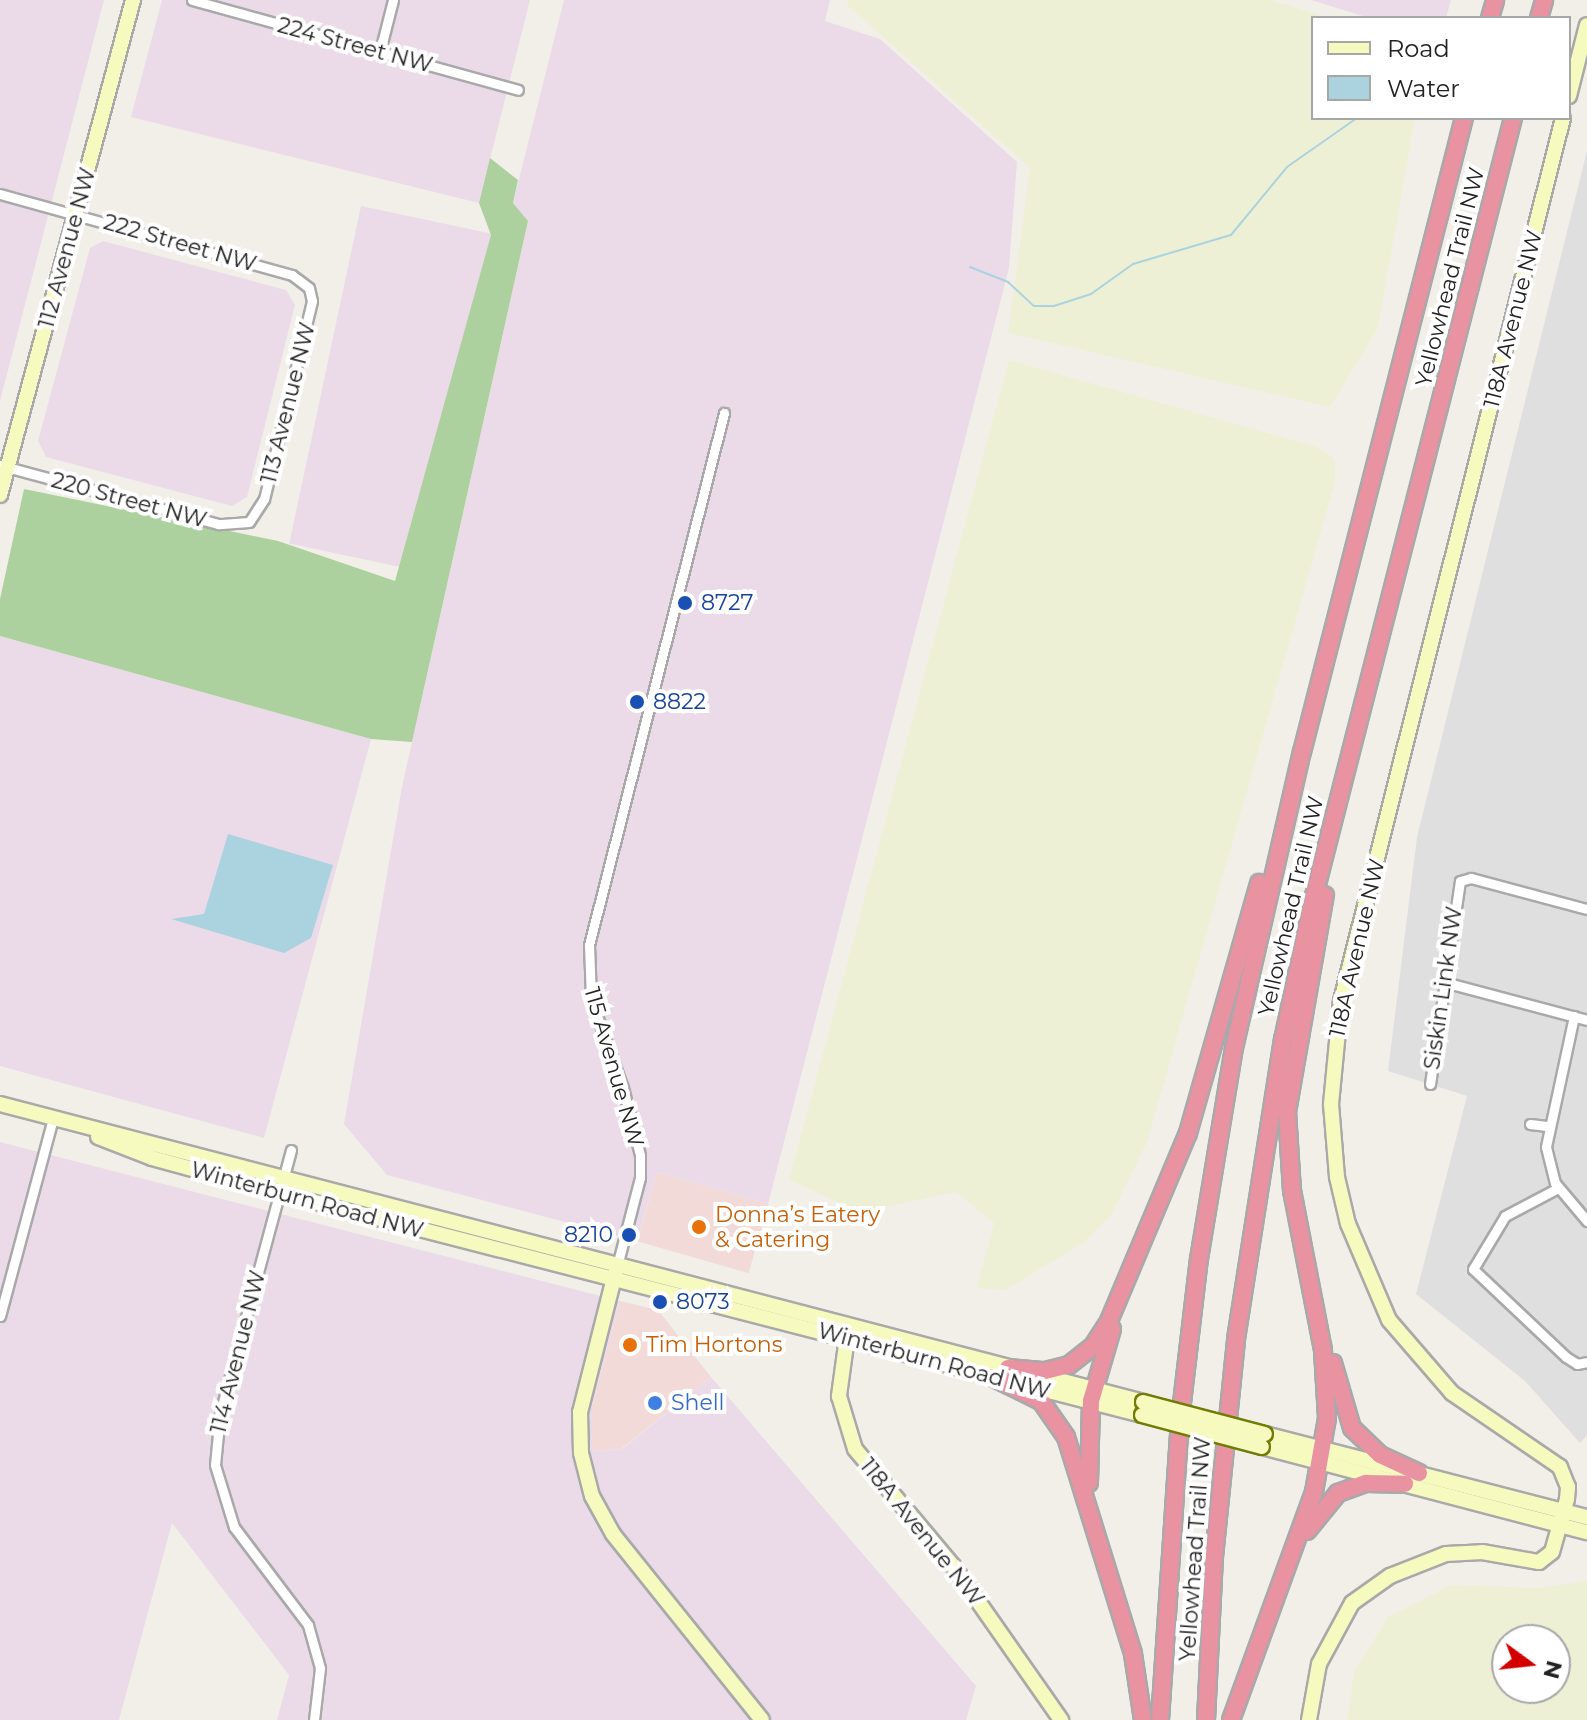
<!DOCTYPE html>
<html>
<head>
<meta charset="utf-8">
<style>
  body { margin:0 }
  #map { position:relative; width:1587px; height:1720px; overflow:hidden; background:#f2efe9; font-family:Montserrat,sans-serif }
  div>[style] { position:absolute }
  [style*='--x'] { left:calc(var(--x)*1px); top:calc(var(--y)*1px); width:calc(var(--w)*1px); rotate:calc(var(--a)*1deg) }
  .residential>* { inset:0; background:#e0dfdf }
  .commercial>* { inset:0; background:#f2dad9; transform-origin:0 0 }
  .industrial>* { inset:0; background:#ebdbe8; transform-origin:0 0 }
  .farmland>* { inset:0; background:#eef0d5 }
  .forest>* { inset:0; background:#add19e }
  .water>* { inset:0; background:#aad3df }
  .stream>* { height:2px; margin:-1px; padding:0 1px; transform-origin:1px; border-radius:1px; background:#aad3df }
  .roads { filter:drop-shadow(2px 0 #a9a9a9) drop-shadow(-2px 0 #a9a9a9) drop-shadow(0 2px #a9a9a9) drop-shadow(0 -2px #a9a9a9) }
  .street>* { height:9px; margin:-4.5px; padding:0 4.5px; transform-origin:4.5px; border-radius:4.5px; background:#fff }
  .secondary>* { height:14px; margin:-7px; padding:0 7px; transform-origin:7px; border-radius:7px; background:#f7fabf }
  .highway>* { height:16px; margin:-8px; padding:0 8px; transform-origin:8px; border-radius:8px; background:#e892a2 }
  .bridges { filter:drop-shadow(2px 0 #707d05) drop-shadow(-2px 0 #707d05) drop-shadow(0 2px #707d05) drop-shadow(0 -2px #707d05) }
  .secondary-bridge>* { height:14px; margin:-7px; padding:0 7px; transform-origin:7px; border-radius:7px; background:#f7fabf }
  .dots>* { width:22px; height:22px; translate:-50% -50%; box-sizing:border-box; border:4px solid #fff; border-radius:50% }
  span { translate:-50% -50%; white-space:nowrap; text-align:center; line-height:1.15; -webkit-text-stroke:8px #fff; paint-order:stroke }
  .street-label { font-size:22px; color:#222 }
  .transit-label { font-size:22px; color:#164399 }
  .left { translate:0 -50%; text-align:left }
  .right { translate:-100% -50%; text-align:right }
  .food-label { font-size:22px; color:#c56008 }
  .shop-label { font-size:22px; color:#366cbe }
  .legend { position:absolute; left:1311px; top:16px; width:260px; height:104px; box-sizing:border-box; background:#fff; border:2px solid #a7a7a7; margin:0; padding:10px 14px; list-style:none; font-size:24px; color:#222 }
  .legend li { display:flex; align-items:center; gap:16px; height:40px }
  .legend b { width:40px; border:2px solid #a7a7a7 }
  .north { position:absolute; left:1491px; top:1624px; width:80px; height:80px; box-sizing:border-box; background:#fff; border:2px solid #a7a7a7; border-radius:50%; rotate:105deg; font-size:22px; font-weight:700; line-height:32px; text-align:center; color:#222 }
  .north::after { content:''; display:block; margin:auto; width:28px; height:36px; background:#d40000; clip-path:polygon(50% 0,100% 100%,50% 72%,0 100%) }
</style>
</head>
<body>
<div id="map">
  <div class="residential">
    <i style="clip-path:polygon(1587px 151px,1587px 1435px,1580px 1443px,1525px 1381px,1416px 1294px,1467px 1096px,1388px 1071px,1417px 837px)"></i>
  </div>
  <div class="commercial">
    <i style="left:657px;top:1172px;width:116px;height:72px;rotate:16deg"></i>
    <i style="clip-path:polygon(620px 1301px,658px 1310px,711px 1377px,621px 1449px,592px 1451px,592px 1407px)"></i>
  </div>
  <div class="industrial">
    <i style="clip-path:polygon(0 0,104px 0,0 401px)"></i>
    <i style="clip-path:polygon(162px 0,530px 0,479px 203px,131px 117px)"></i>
    <i style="clip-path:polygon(564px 0,830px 0,825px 21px,880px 39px,1017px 162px,1009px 268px,768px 1204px,657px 1172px,637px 1241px,387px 1175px,344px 1124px,402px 787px,528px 221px,513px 203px)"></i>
    <i style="clip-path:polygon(1311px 0,1451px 0,1446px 18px,1369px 18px)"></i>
    <i style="left:361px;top:206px;width:134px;height:345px;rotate:12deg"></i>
    <i style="clip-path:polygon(103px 241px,286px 290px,295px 305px,247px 497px,232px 506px,46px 457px,38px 441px,90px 248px)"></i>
    <i style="clip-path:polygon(0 636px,371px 739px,264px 1138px,0 1066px)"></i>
    <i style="clip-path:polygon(0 1142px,620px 1301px,592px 1407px,592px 1451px,622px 1449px,711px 1377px,976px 1686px,966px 1720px,277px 1720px,289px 1675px,172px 1523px,119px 1720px,0 1720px)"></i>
  </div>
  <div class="farmland">
    <i style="clip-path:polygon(848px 0,1271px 0,1329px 18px,1313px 18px,1313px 118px,1415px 118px,1378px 328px,1330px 407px,1008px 333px,1030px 168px,847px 5px)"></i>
    <i style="clip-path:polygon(1009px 360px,1317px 447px,1335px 460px,1335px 482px,1147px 1142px,1111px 1216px,1085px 1242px,1005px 1290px,977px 1288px,994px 1223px,956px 1192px,860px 1212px,789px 1180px)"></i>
    <i style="clip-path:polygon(evenodd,1587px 1581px,1587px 1720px,1347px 1720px,1354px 1672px,1388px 1617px,1451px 1585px,1538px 1588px,1587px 1581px,1555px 1640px,1555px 1688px,1507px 1688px,1507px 1640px,1555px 1640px)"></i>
  </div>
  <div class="forest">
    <i style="clip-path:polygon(490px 158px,518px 180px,513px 203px,528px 221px,412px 742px,371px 739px,0 636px,0 599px,24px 489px,278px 541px,395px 581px,491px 235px,479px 203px)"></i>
  </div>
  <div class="water">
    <i style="clip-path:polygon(228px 834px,333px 865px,311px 938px,284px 953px,171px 919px,204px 914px)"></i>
  </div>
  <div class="stream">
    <i style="--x:970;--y:267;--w:41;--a:21.5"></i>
    <i style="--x:1008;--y:282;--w:35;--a:43"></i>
    <i style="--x:1034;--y:306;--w:20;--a:0"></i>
    <i style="--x:1054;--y:306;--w:39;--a:-18"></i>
    <i style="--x:1091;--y:294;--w:52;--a:-35.5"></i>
    <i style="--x:1133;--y:264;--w:102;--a:-16.5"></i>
    <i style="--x:1231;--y:235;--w:88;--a:-50.5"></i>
    <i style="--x:1287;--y:167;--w:85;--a:-35"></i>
  </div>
  <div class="roads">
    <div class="street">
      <i style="--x:192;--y:0;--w:338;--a:15.4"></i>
      <i style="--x:380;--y:51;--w:53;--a:-75.7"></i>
      <i style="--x:0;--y:194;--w:303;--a:15.5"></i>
      <i style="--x:292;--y:275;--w:21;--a:37"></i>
      <i style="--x:309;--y:288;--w:13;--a:77"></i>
      <i style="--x:312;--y:301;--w:204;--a:103.6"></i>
      <i style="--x:264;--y:499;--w:27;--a:123"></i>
      <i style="--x:249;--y:522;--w:31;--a:176"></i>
      <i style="--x:218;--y:524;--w:226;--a:-164.9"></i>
      <i style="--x:1444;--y:982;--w:148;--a:14.9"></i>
      <i style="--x:1574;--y:1016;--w:134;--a:102.1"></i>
      <i style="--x:1546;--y:1147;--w:37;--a:76"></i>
      <i style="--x:1555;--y:1183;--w:50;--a:49.9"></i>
      <i style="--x:1430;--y:1084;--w:205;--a:-81.6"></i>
      <i style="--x:1460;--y:881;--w:11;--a:-15"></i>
      <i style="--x:1471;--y:878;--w:120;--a:15"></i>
      <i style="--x:1530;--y:1124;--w:17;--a:7"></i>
      <i style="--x:291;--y:1150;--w:272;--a:105.1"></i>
      <i style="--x:220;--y:1413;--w:52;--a:95.5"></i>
      <i style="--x:215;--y:1465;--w:65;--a:73"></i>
      <i style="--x:234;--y:1527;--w:123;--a:52.9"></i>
      <i style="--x:308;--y:1625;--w:45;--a:74.4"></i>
      <i style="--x:320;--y:1668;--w:52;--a:96.6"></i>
      <i style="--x:1558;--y:1188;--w:60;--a:152.2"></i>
      <i style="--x:1505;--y:1216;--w:62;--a:121.1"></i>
      <i style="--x:1473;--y:1269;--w:128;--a:43.4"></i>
      <i style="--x:1566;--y:1357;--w:13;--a:32"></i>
      <i style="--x:1577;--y:1364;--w:10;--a:-11"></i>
      <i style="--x:617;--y:1266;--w:91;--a:-75.4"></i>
      <i style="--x:640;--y:1178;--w:23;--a:-90"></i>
      <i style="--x:640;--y:1155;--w:69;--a:-104.2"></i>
      <i style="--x:623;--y:1088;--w:95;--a:-109.8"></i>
      <i style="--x:591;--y:999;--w:54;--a:-92.1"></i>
      <i style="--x:589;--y:945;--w:549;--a:-75.76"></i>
      <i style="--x:0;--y:1316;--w:205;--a:-75"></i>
    </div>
    <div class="secondary">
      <i style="--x:1569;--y:96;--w:73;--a:-75.8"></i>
      <i style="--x:0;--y:495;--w:513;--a:-74.96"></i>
      <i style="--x:0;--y:1104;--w:1181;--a:14.61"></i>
      <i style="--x:98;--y:1137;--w:58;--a:21.3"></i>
      <i style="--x:152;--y:1158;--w:133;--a:15.3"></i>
      <i style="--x:280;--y:1193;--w:890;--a:14.44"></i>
      <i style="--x:615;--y:1274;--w:142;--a:104.2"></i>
      <i style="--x:580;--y:1412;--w:41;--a:88.6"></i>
      <i style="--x:581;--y:1453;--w:44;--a:75.7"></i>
      <i style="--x:592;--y:1496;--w:43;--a:61.1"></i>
      <i style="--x:613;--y:1534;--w:238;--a:51.3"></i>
      <i style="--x:848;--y:1330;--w:67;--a:97.8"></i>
      <i style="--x:839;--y:1396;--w:55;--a:73.2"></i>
      <i style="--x:855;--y:1449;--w:154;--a:50"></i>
      <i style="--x:954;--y:1567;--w:187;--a:55"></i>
      <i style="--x:1265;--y:1434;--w:333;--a:14.5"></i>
      <i style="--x:1262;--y:1447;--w:336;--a:14.7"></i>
      <i style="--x:1309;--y:1720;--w:57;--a:-79.9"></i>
      <i style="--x:1319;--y:1664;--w:69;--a:-61.6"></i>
      <i style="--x:1352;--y:1603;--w:47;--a:-35.4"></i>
      <i style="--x:1390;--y:1576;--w:60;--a:-21.4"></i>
      <i style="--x:1446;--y:1554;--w:36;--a:-3"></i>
      <i style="--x:1482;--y:1552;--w:58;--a:10"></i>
      <i style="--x:1539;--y:1562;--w:16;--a:-38"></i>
      <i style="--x:1552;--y:1552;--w:55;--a:-74.2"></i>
      <i style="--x:1567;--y:1499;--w:12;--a:-85"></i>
      <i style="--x:1568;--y:1487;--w:22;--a:-112"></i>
      <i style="--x:1560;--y:1467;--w:131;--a:-145.6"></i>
      <i style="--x:1452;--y:1393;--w:96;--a:-130.8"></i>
      <i style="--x:1389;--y:1320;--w:104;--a:-113.1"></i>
      <i style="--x:1348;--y:1224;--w:48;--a:-103.2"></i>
      <i style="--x:1337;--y:1177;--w:73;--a:-94.7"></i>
      <i style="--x:1331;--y:1104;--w:103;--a:-84.5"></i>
      <i style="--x:1341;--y:1001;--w:910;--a:-75.89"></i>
    </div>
    <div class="highway">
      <i style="--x:1490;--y:18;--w:19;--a:-74"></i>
      <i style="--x:1539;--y:18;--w:19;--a:-74"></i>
      <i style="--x:1333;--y:1363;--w:68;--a:73.7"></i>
      <i style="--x:1352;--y:1428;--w:39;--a:44"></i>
      <i style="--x:1380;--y:1455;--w:43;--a:24.8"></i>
      <i style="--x:1008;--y:1368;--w:37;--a:5"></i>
      <i style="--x:1045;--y:1371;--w:25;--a:-14"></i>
      <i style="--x:1069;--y:1365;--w:31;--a:-38"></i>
      <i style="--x:1093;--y:1346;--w:30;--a:-57"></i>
      <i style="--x:1109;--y:1321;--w:204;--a:-67.2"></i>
      <i style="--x:1188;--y:1133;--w:260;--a:-74.1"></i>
      <i style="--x:992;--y:1377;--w:55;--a:26.1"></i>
      <i style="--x:1041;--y:1401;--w:44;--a:55.2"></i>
      <i style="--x:1066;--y:1437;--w:227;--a:72.8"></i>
      <i style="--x:1133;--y:1654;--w:67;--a:81.4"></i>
      <i style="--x:1089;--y:1483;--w:82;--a:-88.6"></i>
      <i style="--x:1091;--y:1401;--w:75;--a:-73.7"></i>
      <i style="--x:1307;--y:1531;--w:49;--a:-50.8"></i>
      <i style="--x:1338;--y:1493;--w:30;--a:-20"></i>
      <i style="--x:1366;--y:1483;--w:39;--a:1"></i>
      <i style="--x:1160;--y:1720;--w:301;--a:-86.2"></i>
      <i style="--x:1180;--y:1420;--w:162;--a:-83.3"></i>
      <i style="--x:1199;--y:1259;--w:214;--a:-80.6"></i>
      <i style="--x:1234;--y:1048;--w:304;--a:-77.1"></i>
      <i style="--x:1302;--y:752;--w:654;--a:-75.67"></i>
      <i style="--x:1206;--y:1720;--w:163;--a:-87.2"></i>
      <i style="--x:1214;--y:1557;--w:219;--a:-84.2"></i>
      <i style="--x:1236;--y:1339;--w:303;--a:-81.1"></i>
      <i style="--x:1283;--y:1040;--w:147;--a:-77.9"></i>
      <i style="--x:1314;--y:896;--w:803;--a:-75.65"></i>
      <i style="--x:1231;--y:1720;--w:243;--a:-70"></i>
      <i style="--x:1314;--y:1492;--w:75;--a:-80"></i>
      <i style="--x:1327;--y:1418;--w:68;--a:-93.4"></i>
      <i style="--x:1323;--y:1350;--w:162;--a:-101"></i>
      <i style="--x:1292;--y:1191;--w:79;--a:-93.6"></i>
      <i style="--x:1287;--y:1112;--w:220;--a:-80.1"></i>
    </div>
  </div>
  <div class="bridges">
    <div class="secondary-bridge">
      <i style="--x:1143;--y:1402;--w:126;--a:14.7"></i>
      <i style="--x:1142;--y:1415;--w:124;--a:14.9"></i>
    </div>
  </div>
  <div class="dots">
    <i style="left:685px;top:603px;background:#1a4fb4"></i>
    <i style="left:637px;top:702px;background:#1a4fb4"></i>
    <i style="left:699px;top:1227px;background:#e8710a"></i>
    <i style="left:629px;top:1235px;background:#1a4fb4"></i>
    <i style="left:660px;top:1302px;background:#1a4fb4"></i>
    <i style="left:630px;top:1345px;background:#e8710a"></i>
    <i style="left:655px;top:1403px;background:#3f7fe0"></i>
  </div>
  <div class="street-label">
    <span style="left:355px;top:45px;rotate:15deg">224 Street NW</span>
    <span style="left:180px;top:243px;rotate:16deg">222 Street NW</span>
    <span style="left:67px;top:248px;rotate:-75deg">112 Avenue NW</span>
    <span style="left:1450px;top:277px;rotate:-76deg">Yellowhead Trail NW</span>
    <span style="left:1513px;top:319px;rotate:-76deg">118A Avenue NW</span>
    <span style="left:288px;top:403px;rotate:-76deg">113 Avenue NW</span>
    <span style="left:129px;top:500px;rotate:15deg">220 Street NW</span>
    <span style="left:1291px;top:906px;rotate:-77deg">Yellowhead Trail NW</span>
    <span style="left:1357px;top:948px;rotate:-77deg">118A Avenue NW</span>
    <span style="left:1443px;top:988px;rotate:-82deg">Siskin Link NW</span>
    <span style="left:614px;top:1067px;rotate:74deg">115 Avenue NW</span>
    <span style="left:307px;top:1200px;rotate:15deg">Winterburn Road NW</span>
    <span style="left:238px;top:1352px;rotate:-76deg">114 Avenue NW</span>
    <span style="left:934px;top:1361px;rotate:15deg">Winterburn Road NW</span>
    <span style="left:922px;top:1532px;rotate:51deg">118A Avenue NW</span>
    <span style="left:1195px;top:1549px;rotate:-86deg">Yellowhead Trail NW</span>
  </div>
  <div class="transit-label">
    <span class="left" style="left:701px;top:603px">8727</span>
    <span class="left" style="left:653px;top:702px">8822</span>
    <span class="right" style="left:613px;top:1235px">8210</span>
    <span class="left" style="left:676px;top:1302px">8073</span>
  </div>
  <div class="food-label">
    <span class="left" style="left:715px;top:1227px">Donna’s Eatery<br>&amp; Catering</span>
    <span class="left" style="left:646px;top:1345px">Tim Hortons</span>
  </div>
  <div class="shop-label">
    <span class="left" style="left:671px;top:1403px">Shell</span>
  </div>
  <ul class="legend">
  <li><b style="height:10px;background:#f7fabf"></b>Road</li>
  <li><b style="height:22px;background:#aad3df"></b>Water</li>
  </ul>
  <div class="north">N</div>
</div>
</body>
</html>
